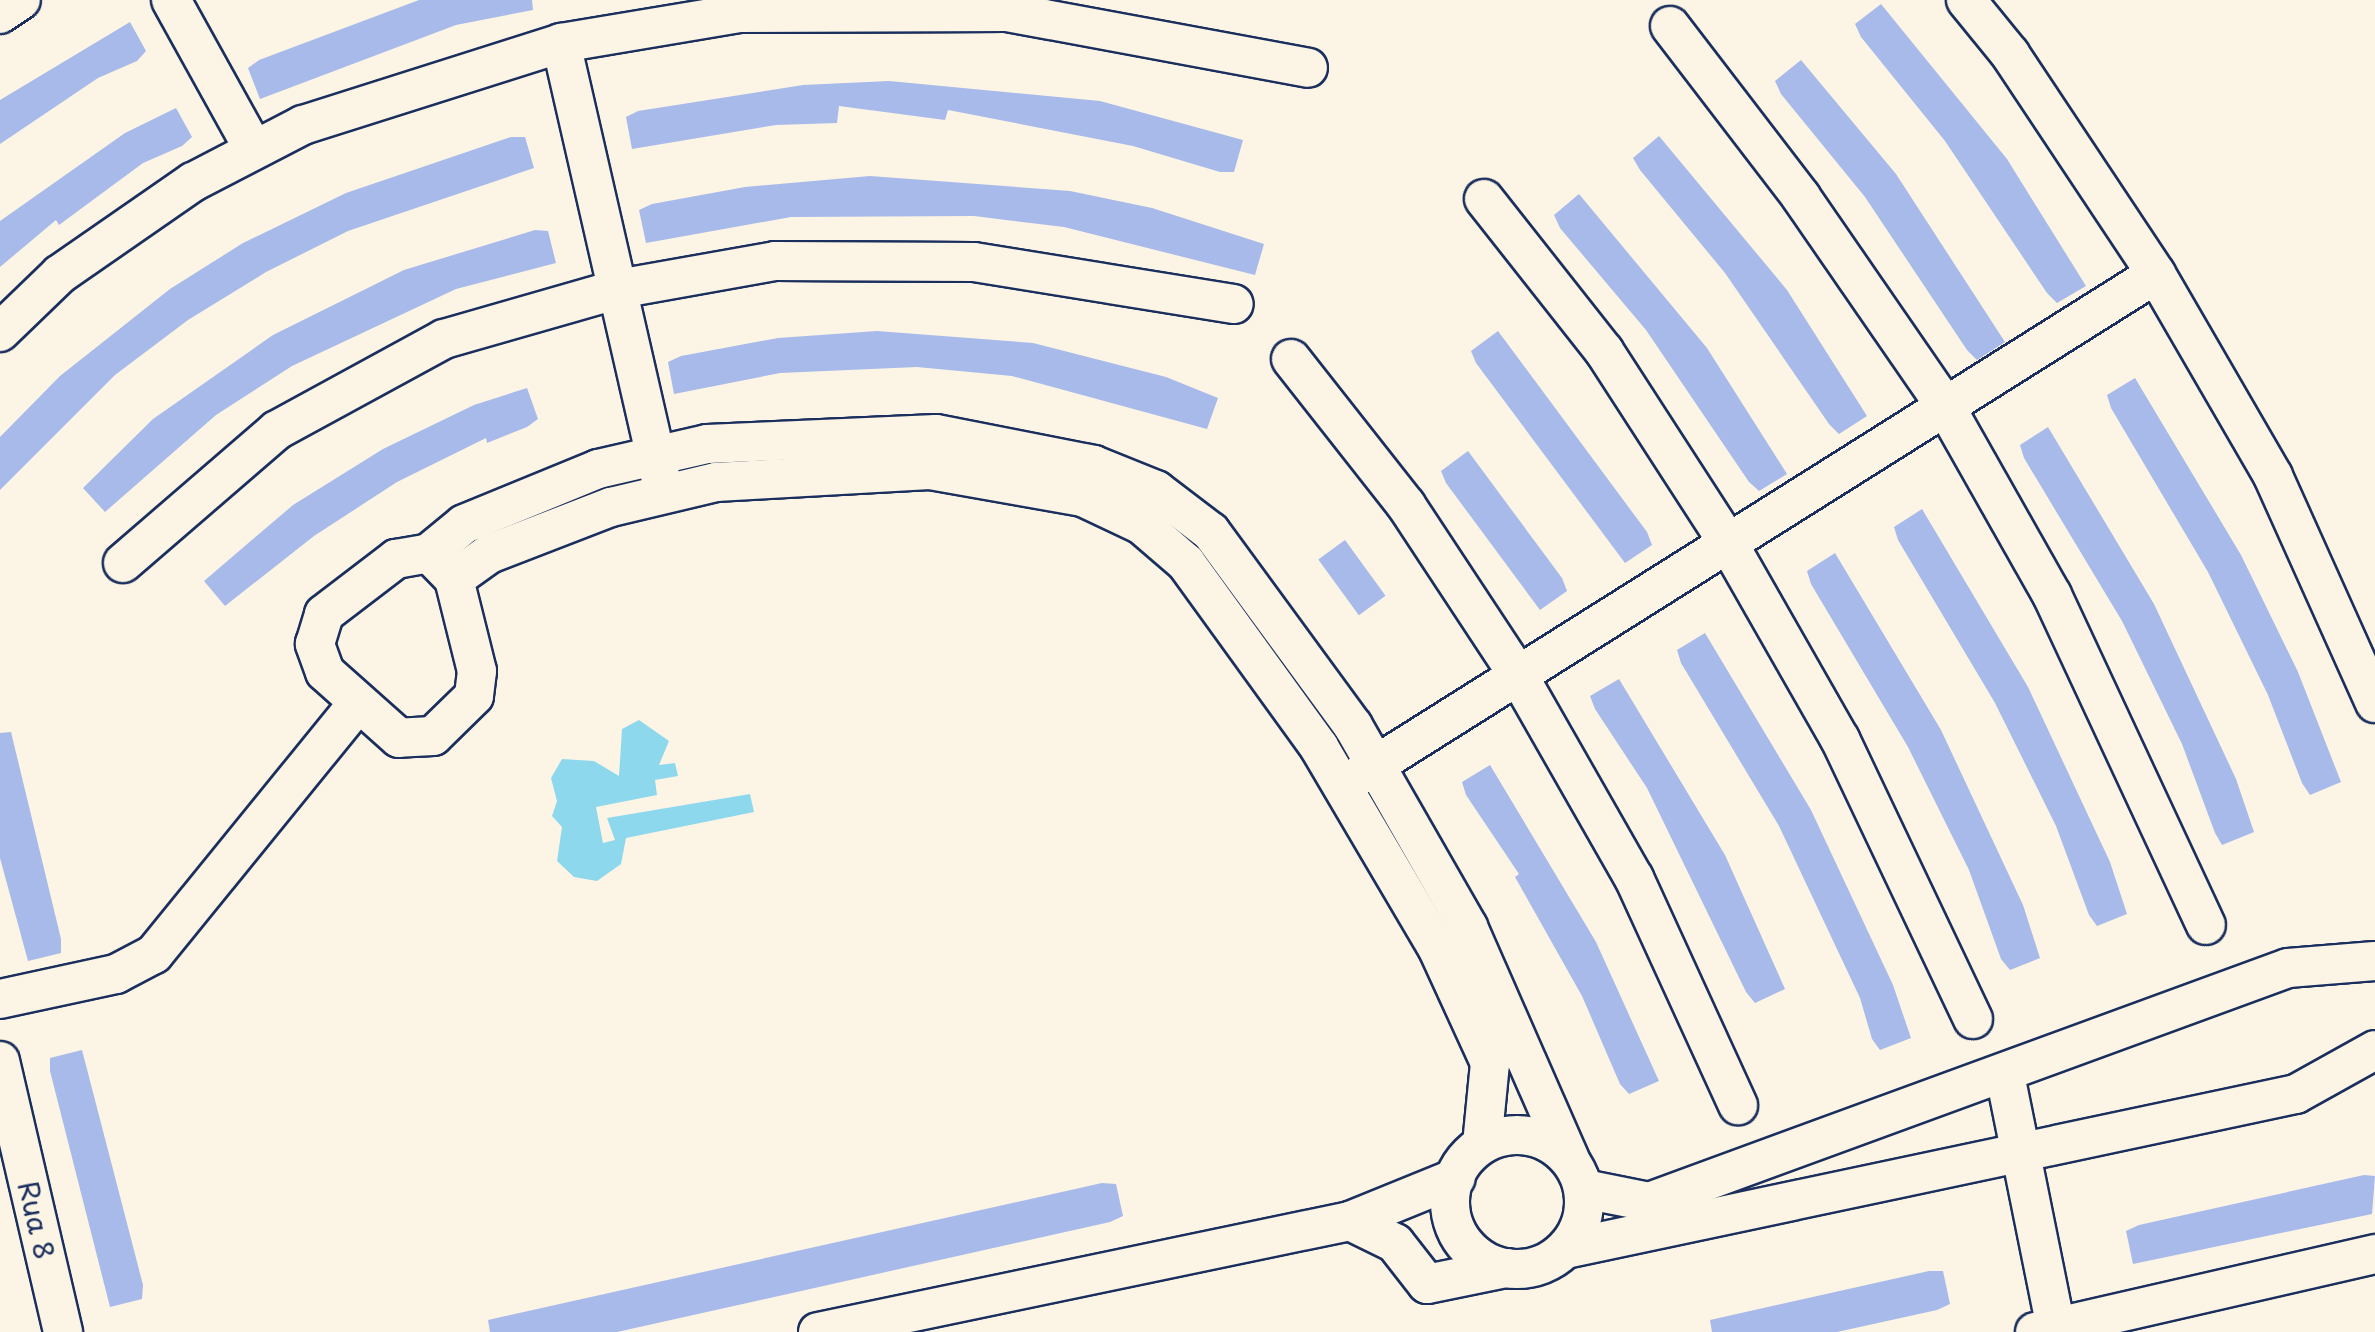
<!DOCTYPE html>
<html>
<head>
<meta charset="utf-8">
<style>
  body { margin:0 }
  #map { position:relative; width:2375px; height:1332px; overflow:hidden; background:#fcf5e5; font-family:"Playpen Sans",sans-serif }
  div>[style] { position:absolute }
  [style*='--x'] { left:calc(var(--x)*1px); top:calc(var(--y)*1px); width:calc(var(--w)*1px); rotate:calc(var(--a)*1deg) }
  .water>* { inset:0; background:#8dd8ed }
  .building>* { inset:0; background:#a7bae9; transform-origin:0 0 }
  .roads { filter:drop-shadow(2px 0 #1b2f5e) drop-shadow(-2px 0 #1b2f5e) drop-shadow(0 2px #1b2f5e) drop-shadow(0 -2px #1b2f5e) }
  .street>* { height:38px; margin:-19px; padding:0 19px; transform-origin:19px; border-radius:19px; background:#fcf5e5 }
  .street>.ring { margin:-19px; padding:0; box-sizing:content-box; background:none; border:38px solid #fcf5e5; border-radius:50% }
  span { translate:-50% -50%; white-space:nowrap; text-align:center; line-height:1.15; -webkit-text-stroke:7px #fcf5e5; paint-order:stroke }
  .street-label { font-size:28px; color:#1b2f5e }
</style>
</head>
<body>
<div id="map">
  <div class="water">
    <i style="clip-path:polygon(639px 720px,669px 741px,659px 765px,675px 763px,678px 776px,655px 780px,657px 795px,596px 807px,603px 843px,615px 840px,607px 818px,750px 794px,754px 812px,626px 838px,621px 864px,597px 881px,574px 877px,557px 861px,562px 827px,552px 816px,557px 801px,551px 778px,562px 759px,594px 761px,619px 776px,622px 729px)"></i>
  </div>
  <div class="building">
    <i style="clip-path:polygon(419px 0,532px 0,533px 10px,456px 25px,260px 99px,248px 68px,259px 60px)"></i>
    <i style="clip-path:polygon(1881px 4px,2007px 159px,2086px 286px,2057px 303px,2047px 293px,1945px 141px,1861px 37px,1855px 24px)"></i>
    <i style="clip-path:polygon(130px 22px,146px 51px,137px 61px,98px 78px,0 144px,0 100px)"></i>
    <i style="clip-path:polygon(1801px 60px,1896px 174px,2005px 342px,1977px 360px,1967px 350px,1865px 197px,1781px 94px,1775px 81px)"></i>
    <i style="clip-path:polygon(889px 81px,1100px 101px,1243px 140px,1234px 172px,1220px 172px,1133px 146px,948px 110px,945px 120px,839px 106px,837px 123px,776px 125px,632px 149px,626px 117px,638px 111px,803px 85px)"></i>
    <i style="clip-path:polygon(176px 108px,192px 137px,182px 146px,143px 163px,59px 225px,56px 220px,0 267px,0 221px,125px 133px)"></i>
    <i style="clip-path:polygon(1659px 136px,1787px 290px,1867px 416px,1839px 434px,1829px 424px,1725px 273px,1640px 170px,1633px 158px)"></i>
    <i style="clip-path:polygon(511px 137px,525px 137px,534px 168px,348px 231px,266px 272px,188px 320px,115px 375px,0 490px,0 437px,60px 376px,170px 289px,243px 243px,346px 193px)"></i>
    <i style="clip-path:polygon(870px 176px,1070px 191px,1152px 208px,1264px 244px,1255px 275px,1064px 227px,974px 216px,791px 217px,646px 243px,639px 210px,652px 204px,745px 187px)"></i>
    <i style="clip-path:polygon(1579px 194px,1707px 348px,1787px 474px,1759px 491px,1749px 482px,1646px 330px,1560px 228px,1554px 215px)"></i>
    <i style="clip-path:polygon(535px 230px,548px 231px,556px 263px,456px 289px,292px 366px,216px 415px,105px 512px,83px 488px,153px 419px,273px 335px,404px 270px)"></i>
    <i style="clip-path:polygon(877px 331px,1033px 343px,1166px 377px,1218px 398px,1207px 429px,1012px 376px,917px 367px,780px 373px,674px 394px,668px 362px,681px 356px,778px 338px)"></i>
    <i style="clip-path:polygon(1498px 331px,1647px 532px,1652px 545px,1625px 563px,1476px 363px,1471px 351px)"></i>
    <i style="clip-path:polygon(2135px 378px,2241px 555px,2298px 672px,2341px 782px,2310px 795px,2302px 783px,2268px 695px,2208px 572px,2111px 408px,2107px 395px)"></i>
    <i style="clip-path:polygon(527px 388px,538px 419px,527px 427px,487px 443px,486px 438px,397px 482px,314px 536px,225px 606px,204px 581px,293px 505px,383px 449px,474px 405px)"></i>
    <i style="clip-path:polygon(2048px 427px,2154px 604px,2236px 779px,2254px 832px,2222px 845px,2215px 833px,2182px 744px,2122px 621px,2024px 458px,2020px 445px)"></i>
    <i style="clip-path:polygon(1468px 451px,1562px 578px,1567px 591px,1540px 610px,1446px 483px,1441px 471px)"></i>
    <i style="clip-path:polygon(1922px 509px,2028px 687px,2110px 862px,2127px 914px,2097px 926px,2089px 915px,2056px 826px,1995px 703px,1898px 540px,1894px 527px)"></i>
    <i style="left:1345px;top:540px;width:69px;height:33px;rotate:54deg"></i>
    <i style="clip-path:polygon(1835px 553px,1941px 730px,2023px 905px,2040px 958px,2010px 970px,2001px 959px,1969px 870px,1908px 747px,1811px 584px,1807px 571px)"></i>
    <i style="clip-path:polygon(1705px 633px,1811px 810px,1893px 985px,1911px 1038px,1880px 1050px,1872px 1039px,1860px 998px,1779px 826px,1681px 663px,1677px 650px)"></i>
    <i style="clip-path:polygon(1619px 679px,1725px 855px,1785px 989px,1755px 1003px,1746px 992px,1647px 788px,1595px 709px,1590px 696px)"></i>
    <i style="clip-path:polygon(11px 732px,61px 939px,61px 953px,28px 961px,0 858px,0 733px)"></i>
    <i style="clip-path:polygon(1490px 765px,1596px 942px,1659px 1081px,1629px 1094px,1620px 1084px,1582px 996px,1515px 877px,1519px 874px,1466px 795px,1462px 782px)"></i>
    <i style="clip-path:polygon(82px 1050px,143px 1285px,142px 1299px,110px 1307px,50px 1071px,50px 1058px)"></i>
    <i style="clip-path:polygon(2364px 1175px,2375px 1176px,2372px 1214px,2133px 1264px,2126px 1231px,2139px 1225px)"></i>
    <i style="clip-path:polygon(1102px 1183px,1116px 1184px,1123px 1216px,1110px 1222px,617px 1332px,490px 1332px,488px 1320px)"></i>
    <i style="clip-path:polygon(1929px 1271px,1943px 1271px,1950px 1304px,1937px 1310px,1837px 1332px,1712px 1332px,1710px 1320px)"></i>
  </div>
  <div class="roads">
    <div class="street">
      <i style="--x:171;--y:0;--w:171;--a:61"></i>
      <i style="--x:1966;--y:0;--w:70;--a:50.8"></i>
      <i style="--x:2010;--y:54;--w:264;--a:56.4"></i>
      <i style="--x:2156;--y:274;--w:233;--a:59.9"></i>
      <i style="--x:2273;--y:476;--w:249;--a:65.8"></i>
      <i style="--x:0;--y:14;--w:25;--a:-34"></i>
      <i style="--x:1670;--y:26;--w:215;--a:52.5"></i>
      <i style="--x:1801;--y:197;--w:254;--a:55.4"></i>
      <i style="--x:1945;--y:406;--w:217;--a:60.5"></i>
      <i style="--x:2052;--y:595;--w:364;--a:65"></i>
      <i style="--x:561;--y:43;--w:448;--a:77.1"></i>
      <i style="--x:1484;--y:199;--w:194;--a:51.7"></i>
      <i style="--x:1604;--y:351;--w:229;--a:57.1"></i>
      <i style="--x:1728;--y:543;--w:226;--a:60.3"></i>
      <i style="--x:1840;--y:739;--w:310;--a:64.6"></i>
      <i style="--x:0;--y:332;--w:83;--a:-44"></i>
      <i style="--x:60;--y:274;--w:162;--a:-34.7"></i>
      <i style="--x:193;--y:182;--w:124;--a:-27.4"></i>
      <i style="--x:303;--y:125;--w:271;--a:-17.6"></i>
      <i style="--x:561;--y:43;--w:181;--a:-9.5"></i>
      <i style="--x:740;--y:13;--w:267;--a:-0.2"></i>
      <i style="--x:1007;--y:12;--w:306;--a:10.5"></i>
      <i style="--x:1291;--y:359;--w:186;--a:51.8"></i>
      <i style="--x:1406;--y:505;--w:204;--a:56.6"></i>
      <i style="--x:1518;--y:675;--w:234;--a:60.3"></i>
      <i style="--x:1634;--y:878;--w:250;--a:65.4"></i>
      <i style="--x:429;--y:553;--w:45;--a:-39.6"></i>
      <i style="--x:464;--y:524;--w:145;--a:-22.3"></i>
      <i style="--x:598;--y:469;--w:112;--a:-12.9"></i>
      <i style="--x:707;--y:444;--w:229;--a:-2.5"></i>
      <i style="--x:936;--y:434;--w:161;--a:11.1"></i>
      <i style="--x:1094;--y:465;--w:67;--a:22"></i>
      <i style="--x:1156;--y:490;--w:69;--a:37.4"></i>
      <i style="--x:1211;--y:532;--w:240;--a:53.8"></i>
      <i style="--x:1353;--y:726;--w:232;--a:60.2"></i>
      <i style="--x:1468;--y:927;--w:253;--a:66.3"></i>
      <i style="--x:429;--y:553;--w:36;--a:46"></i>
      <i style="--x:454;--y:579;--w:95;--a:76"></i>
      <i style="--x:477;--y:671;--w:25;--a:97"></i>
      <i style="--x:474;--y:696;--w:57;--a:135.7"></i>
      <i style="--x:433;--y:736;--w:34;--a:177"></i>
      <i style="--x:399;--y:738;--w:99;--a:-138.3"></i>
      <i style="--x:325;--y:672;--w:30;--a:-110"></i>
      <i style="--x:315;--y:644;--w:31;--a:-73"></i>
      <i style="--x:324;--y:614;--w:91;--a:-37.4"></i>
      <i style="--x:396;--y:559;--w:34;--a:-10"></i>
      <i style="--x:123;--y:563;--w:203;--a:-40.8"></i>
      <i style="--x:277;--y:430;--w:190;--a:-28.6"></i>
      <i style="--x:444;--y:339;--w:181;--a:-16"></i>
      <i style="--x:618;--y:289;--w:159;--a:-10.1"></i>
      <i style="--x:775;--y:261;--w:199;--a:0.3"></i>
      <i style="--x:974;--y:262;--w:263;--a:9.2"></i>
      <i style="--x:454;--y:579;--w:43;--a:-35.5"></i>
      <i style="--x:489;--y:554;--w:131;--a:-21.1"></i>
      <i style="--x:611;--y:507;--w:108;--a:-13.4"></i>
      <i style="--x:716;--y:482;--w:214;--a:-3.2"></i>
      <i style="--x:930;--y:470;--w:155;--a:10"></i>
      <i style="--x:1083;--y:497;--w:65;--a:25.4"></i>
      <i style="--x:1142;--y:525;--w:58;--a:40.8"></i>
      <i style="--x:1186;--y:563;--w:227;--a:54.1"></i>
      <i style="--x:1319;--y:747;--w:232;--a:59.5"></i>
      <i style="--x:1437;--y:947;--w:128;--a:65.4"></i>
      <i style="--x:1490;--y:1063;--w:81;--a:95.6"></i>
      <i style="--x:1355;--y:778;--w:946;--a:-32.18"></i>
      <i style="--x:0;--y:999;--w:119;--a:-12.2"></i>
      <i style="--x:116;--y:974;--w:43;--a:-27.8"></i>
      <i style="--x:154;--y:954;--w:321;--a:-50.9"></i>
      <i style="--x:0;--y:1061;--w:278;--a:76.9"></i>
      <i style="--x:2005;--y:1075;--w:262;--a:78.6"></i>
      <i class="ring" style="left:1450px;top:1135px;width:96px;height:96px"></i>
      <i style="--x:1584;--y:1189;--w:66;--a:11.3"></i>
      <i style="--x:1649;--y:1202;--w:680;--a:-20.11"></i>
      <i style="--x:2288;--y:968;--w:87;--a:-4.6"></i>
      <i style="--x:1350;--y:1221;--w:50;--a:26.1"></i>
      <i style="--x:1395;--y:1243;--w:52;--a:52"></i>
      <i style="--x:1427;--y:1284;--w:81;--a:-11.4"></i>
      <i style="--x:1566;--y:1249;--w:746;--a:-11.99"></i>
      <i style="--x:2296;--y:1094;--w:90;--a:-29.1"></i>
      <i style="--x:818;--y:1332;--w:543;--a:-11.79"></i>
      <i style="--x:1350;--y:1221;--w:114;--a:-22.1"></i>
      <i style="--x:2035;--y:1332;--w:349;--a:-12.9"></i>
    </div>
  </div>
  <div class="street-label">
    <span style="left:37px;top:1220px;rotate:77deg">Rua 8</span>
  </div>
</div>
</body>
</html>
